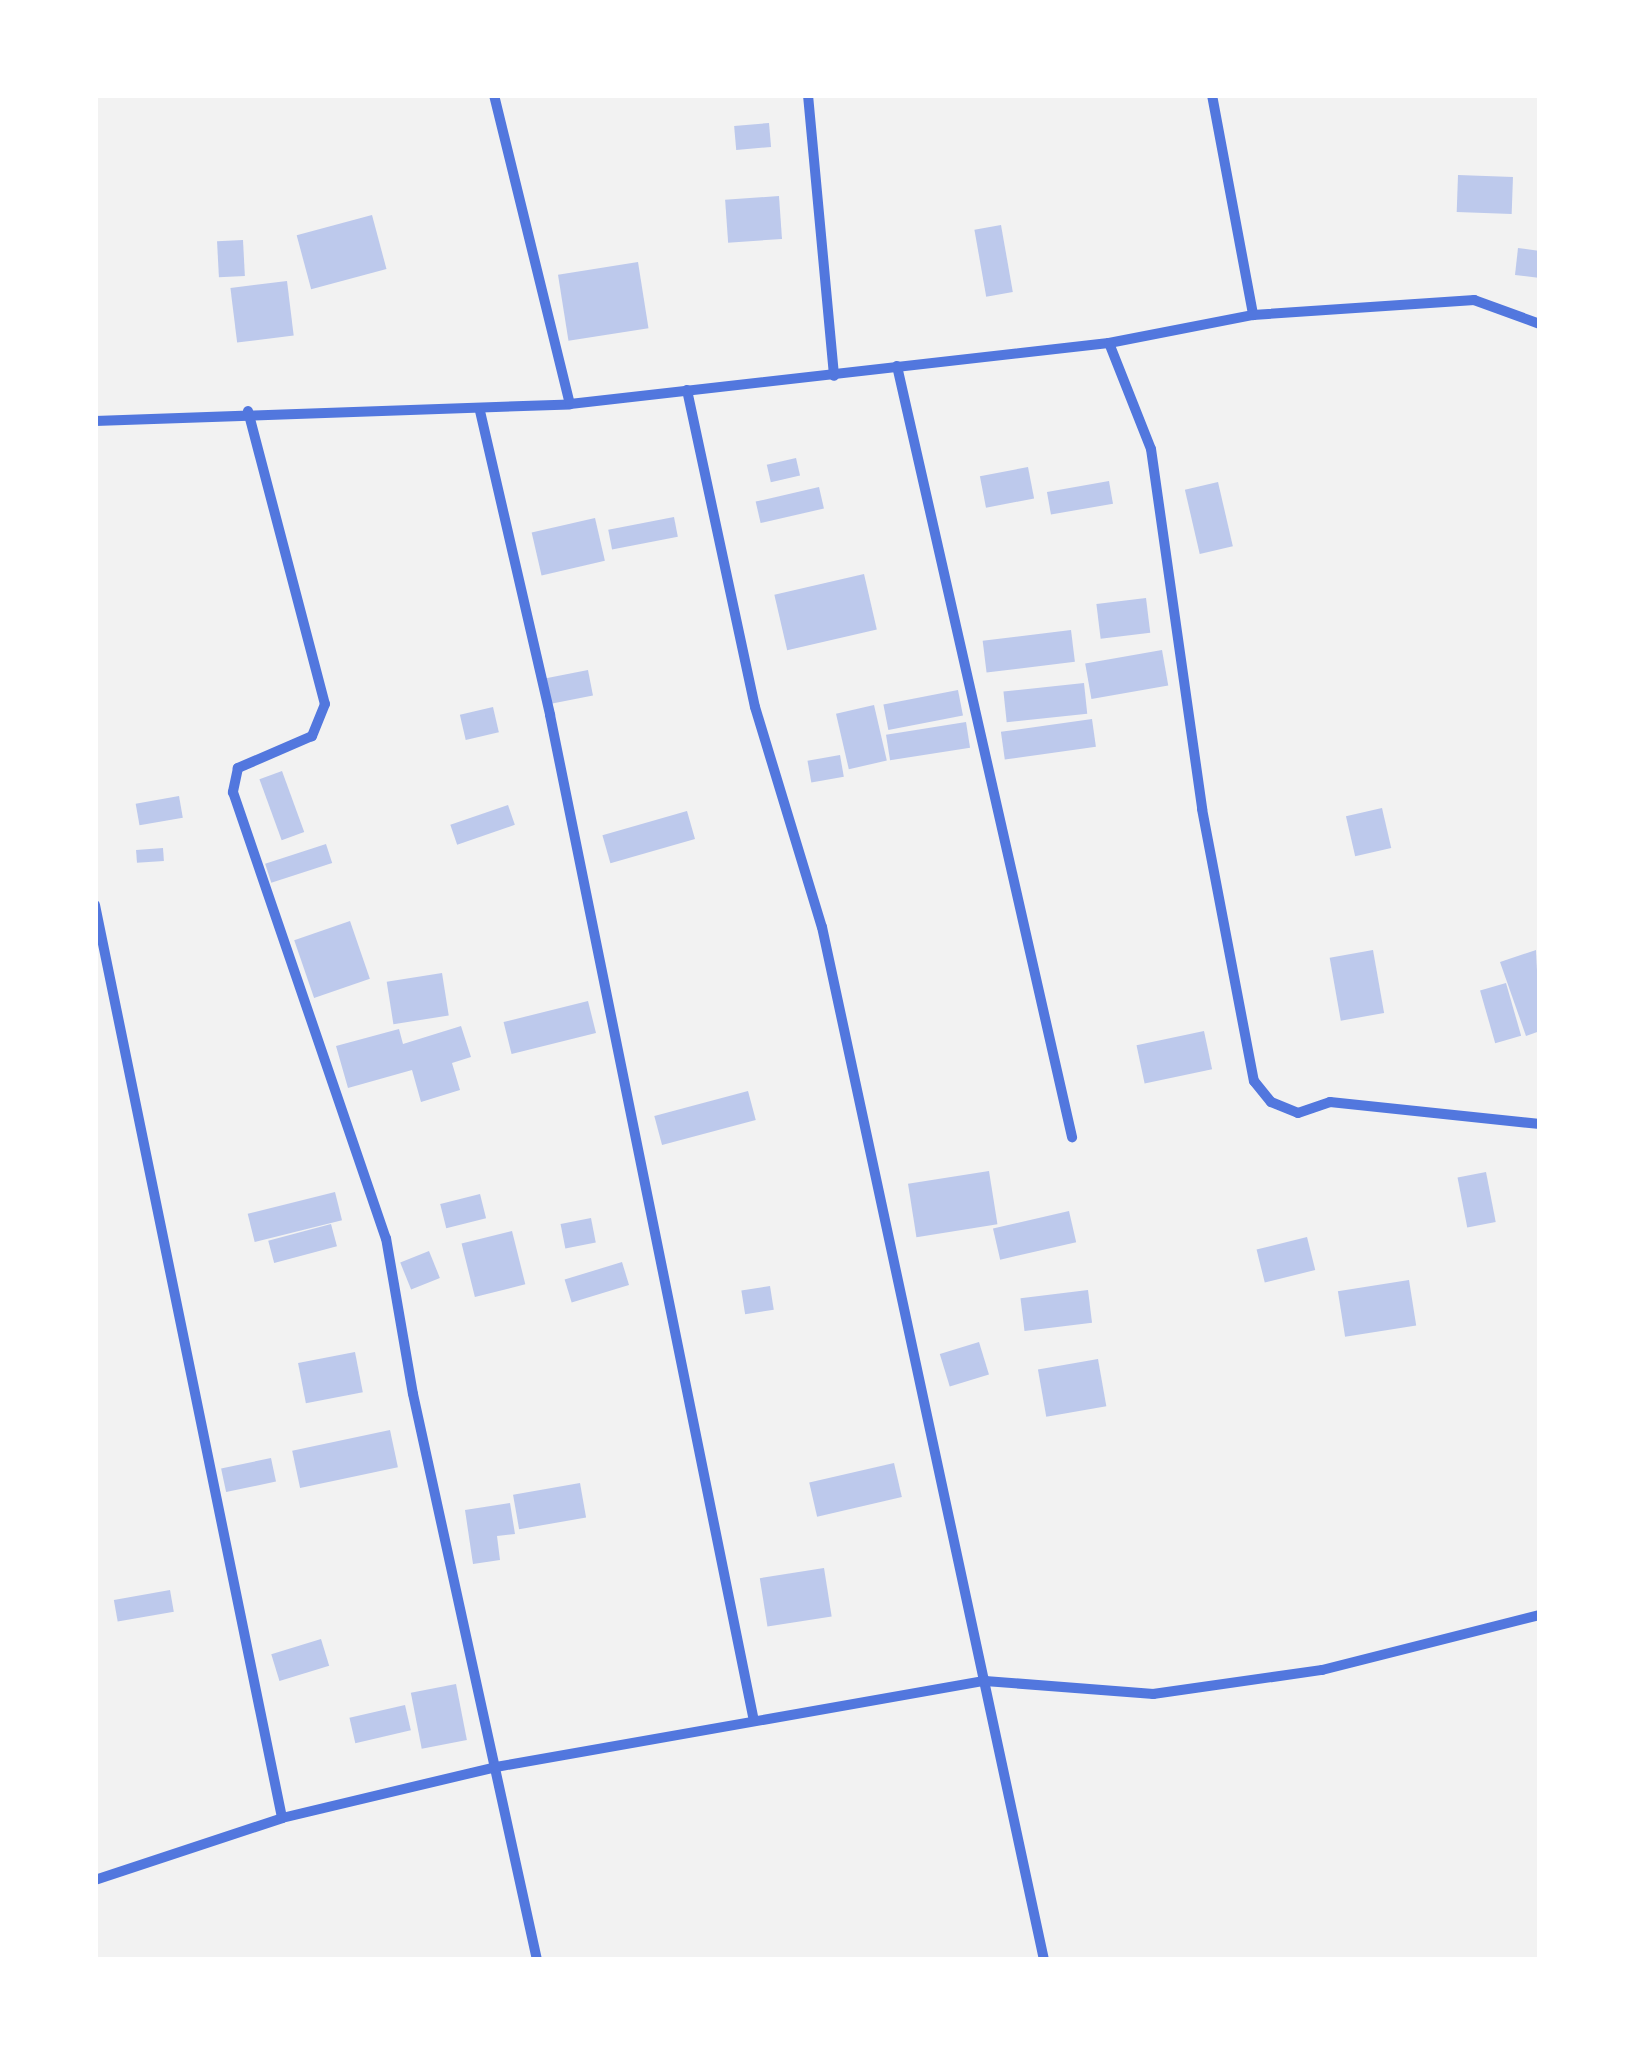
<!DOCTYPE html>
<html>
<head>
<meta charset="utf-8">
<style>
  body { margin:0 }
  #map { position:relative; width:1635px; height:2055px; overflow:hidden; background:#f2f2f2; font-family:Jost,sans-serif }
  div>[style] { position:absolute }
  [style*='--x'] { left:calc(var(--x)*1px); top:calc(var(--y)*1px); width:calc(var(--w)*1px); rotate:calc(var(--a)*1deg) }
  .building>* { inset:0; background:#bdc9ec; transform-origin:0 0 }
  .minor>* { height:10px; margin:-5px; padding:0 5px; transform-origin:5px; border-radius:5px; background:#5277de }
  span { translate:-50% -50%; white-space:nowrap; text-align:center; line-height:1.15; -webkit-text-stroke:8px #fff; paint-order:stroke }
  .frame { position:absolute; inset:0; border:98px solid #fff; pointer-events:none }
</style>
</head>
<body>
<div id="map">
  <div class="building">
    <i style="left:769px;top:123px;width:24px;height:35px;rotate:85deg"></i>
    <i style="left:1458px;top:175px;width:55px;height:37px;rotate:2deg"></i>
    <i style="left:779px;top:196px;width:43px;height:54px;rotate:86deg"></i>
    <i style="left:372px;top:215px;width:56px;height:78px;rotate:75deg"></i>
    <i style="left:1001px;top:225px;width:68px;height:27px;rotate:80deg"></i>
    <i style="left:243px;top:240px;width:36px;height:26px;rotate:87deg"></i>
    <i style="clip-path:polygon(1518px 248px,1540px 251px,1540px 278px,1515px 275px)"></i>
    <i style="left:638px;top:262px;width:67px;height:81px;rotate:81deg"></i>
    <i style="left:287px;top:281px;width:55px;height:57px;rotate:83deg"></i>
    <i style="left:796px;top:458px;width:18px;height:30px;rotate:77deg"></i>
    <i style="left:1028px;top:467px;width:32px;height:49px;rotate:79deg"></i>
    <i style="left:1109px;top:481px;width:23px;height:63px;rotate:80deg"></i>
    <i style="left:1218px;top:482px;width:66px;height:34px;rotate:77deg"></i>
    <i style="left:819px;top:487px;width:22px;height:65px;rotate:77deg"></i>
    <i style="left:674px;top:517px;width:20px;height:67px;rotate:79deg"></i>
    <i style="left:595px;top:518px;width:44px;height:65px;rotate:77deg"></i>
    <i style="left:864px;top:574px;width:57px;height:92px;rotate:77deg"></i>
    <i style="left:1146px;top:598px;width:35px;height:50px;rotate:83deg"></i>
    <i style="left:1071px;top:630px;width:32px;height:89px;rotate:83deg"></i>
    <i style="left:1162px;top:650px;width:36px;height:78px;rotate:80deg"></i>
    <i style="left:588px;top:670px;width:26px;height:44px;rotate:79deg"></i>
    <i style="left:1084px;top:683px;width:31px;height:81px;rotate:84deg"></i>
    <i style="left:958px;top:690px;width:26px;height:76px;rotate:79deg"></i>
    <i style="left:874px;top:705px;width:57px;height:39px;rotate:77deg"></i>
    <i style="left:493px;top:707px;width:26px;height:34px;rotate:77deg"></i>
    <i style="left:1092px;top:719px;width:28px;height:92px;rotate:82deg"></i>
    <i style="left:966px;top:722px;width:26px;height:81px;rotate:81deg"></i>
    <i style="left:840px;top:755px;width:22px;height:33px;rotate:80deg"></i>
    <i style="left:282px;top:771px;width:65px;height:24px;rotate:70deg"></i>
    <i style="left:179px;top:796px;width:22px;height:44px;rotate:80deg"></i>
    <i style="left:508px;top:805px;width:21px;height:61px;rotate:71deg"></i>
    <i style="left:1382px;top:808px;width:41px;height:37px;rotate:77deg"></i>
    <i style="left:687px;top:811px;width:29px;height:88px;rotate:74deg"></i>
    <i style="left:326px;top:844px;width:20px;height:64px;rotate:72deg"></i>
    <i style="left:163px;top:848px;width:13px;height:27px;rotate:86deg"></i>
    <i style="left:350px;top:921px;width:61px;height:59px;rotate:71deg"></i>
    <i style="left:1373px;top:950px;width:64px;height:44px;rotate:80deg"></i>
    <i style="clip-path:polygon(1536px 950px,1540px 1031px,1526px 1036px,1500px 962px)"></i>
    <i style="left:442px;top:973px;width:43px;height:56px;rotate:81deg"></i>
    <i style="left:1506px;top:983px;width:55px;height:27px;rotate:74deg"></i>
    <i style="left:588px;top:1001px;width:33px;height:87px;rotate:76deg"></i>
    <i style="clip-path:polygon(461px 1026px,471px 1057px,452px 1063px,460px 1090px,421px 1102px,412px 1070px,348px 1088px,336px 1046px,399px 1029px,403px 1044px)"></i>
    <i style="left:1204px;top:1031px;width:39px;height:69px;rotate:78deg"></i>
    <i style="left:748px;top:1091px;width:30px;height:97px;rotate:75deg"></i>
    <i style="left:989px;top:1171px;width:54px;height:82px;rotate:81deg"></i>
    <i style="left:1486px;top:1172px;width:51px;height:29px;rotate:79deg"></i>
    <i style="left:335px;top:1192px;width:29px;height:90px;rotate:76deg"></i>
    <i style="left:480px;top:1194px;width:25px;height:41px;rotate:76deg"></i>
    <i style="left:1069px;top:1211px;width:32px;height:78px;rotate:77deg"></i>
    <i style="left:591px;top:1218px;width:25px;height:31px;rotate:79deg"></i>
    <i style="left:331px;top:1224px;width:23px;height:65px;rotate:75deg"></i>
    <i style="left:512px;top:1231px;width:55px;height:52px;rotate:76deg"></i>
    <i style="left:1307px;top:1237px;width:34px;height:52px;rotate:76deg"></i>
    <i style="left:429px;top:1251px;width:29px;height:31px;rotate:68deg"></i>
    <i style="left:622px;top:1262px;width:24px;height:60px;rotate:73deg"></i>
    <i style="left:1409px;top:1280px;width:46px;height:72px;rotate:81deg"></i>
    <i style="left:770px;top:1286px;width:24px;height:29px;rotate:81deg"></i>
    <i style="left:1088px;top:1290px;width:33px;height:68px;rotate:83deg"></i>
    <i style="left:979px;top:1342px;width:34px;height:41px;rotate:73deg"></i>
    <i style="left:355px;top:1352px;width:41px;height:58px;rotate:79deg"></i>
    <i style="left:1098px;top:1359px;width:48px;height:61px;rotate:80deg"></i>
    <i style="left:390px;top:1430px;width:38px;height:100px;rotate:78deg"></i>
    <i style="left:271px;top:1458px;width:24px;height:51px;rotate:78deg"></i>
    <i style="left:894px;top:1463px;width:35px;height:87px;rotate:77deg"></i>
    <i style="left:580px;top:1483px;width:35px;height:68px;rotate:80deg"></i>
    <i style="clip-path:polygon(510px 1503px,515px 1534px,497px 1536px,500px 1560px,473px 1564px,465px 1510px)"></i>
    <i style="left:824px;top:1568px;width:49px;height:65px;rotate:81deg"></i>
    <i style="left:170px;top:1590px;width:22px;height:57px;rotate:80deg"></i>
    <i style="left:321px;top:1639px;width:28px;height:52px;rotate:73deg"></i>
    <i style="left:456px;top:1684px;width:57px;height:46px;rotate:79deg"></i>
    <i style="left:405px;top:1705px;width:26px;height:57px;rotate:77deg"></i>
  </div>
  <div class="minor">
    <i style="--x:494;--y:95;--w:318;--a:76.2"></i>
    <i style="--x:808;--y:95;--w:282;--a:84.7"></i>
    <i style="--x:1212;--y:95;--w:224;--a:79.4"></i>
    <i style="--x:1109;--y:343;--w:114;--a:68.4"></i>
    <i style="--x:1151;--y:449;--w:364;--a:81.9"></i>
    <i style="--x:1202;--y:809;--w:277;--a:79.2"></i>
    <i style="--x:1254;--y:1081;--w:27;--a:51"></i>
    <i style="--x:1271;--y:1102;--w:29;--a:22"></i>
    <i style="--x:1298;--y:1113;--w:34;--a:-19"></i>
    <i style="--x:1330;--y:1102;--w:211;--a:6"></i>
    <i style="--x:897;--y:366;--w:791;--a:77.21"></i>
    <i style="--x:687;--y:390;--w:324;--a:77.9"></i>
    <i style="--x:755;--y:707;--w:230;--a:73.1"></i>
    <i style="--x:822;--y:927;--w:1057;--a:77.87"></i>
    <i style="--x:248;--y:411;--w:303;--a:75.3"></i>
    <i style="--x:325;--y:704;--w:35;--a:112"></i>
    <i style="--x:312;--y:736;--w:81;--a:156.6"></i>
    <i style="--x:238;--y:768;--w:25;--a:102"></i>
    <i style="--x:233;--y:792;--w:472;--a:71.1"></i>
    <i style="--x:386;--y:1238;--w:158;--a:80.2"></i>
    <i style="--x:413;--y:1394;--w:579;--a:77.64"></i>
    <i style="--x:480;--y:411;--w:312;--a:77"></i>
    <i style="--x:550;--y:715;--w:1026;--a:78.54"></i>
    <i style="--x:95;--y:421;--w:475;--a:-2"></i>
    <i style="--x:570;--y:404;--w:542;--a:-6.46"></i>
    <i style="--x:1109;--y:343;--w:147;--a:-11"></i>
    <i style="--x:1253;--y:315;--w:222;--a:-3.9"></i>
    <i style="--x:1474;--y:300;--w:70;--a:20"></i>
    <i style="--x:95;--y:905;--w:932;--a:78.42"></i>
    <i style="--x:95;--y:1880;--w:197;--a:-18.3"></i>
    <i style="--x:282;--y:1818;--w:220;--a:-13.4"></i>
    <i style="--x:496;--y:1767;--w:497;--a:-10"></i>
    <i style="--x:985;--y:1681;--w:169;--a:4.4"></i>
    <i style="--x:1153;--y:1694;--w:171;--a:-8.1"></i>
    <i style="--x:1322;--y:1670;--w:225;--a:-14.2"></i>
  </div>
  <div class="frame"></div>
</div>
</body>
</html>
